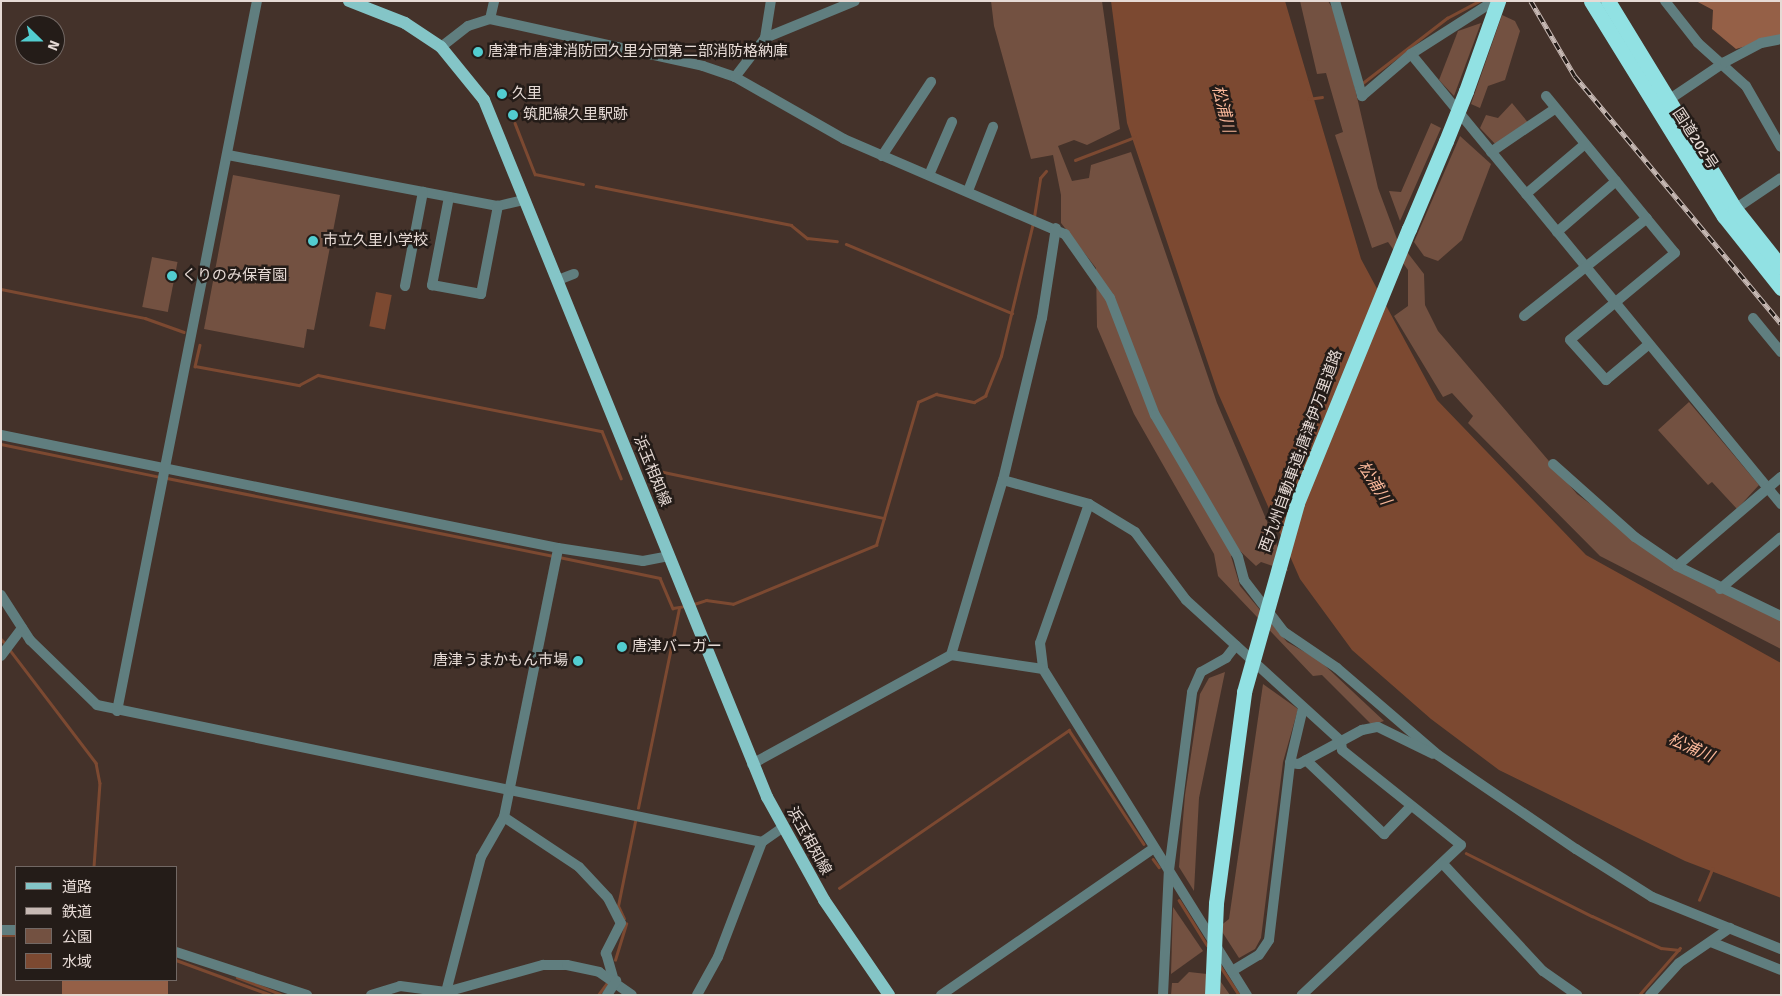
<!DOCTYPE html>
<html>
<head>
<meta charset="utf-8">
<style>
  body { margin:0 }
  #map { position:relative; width:1782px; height:996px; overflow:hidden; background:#44322a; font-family:Signika,"Noto Sans JP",sans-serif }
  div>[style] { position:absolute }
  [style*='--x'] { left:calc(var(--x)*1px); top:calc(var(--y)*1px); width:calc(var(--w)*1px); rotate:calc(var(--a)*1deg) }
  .green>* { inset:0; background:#735141; transform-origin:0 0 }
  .forest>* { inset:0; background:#956047; transform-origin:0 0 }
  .water>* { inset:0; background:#7c4931; transform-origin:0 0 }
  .stream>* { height:2.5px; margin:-1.25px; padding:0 1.25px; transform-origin:1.25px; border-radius:1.25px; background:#7c4931 }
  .minor>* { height:10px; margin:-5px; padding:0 5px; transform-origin:5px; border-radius:5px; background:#607e7f }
  .major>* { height:12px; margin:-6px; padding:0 6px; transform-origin:6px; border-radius:6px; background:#84c5c7 }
  .highway>* { height:15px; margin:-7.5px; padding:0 7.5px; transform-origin:7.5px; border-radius:7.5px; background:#91e1e3 }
  .rail>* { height:4.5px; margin-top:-2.25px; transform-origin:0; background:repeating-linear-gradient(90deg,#241c18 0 8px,#c7b9b4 0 16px); box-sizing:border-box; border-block:1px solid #c7b9b4 }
  .highway-bridge>* { height:15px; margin:-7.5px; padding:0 7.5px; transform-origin:7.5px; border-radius:7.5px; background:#91e1e3 }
  .dots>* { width:14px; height:14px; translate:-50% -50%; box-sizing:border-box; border:2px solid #241c18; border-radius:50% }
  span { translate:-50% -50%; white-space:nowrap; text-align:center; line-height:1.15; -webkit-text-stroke:5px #241c18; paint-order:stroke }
  .poi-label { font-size:15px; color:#e6dad5 }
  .left { translate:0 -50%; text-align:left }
  .right { translate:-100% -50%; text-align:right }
  .street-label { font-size:15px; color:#e6dad5 }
  .water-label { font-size:16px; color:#f9b799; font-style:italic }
  .frame { position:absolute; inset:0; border:2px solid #e6dad5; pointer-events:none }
  .legend { position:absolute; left:15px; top:866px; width:162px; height:115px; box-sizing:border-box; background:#241c18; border:1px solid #726864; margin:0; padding:6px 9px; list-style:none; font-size:15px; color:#e6dad5 }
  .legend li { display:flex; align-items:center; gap:10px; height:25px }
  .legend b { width:25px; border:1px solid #726864 }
  .north { position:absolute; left:15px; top:15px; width:50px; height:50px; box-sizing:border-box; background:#241c18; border:1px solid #726864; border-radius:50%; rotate:112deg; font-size:14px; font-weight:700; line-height:20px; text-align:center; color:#e6dad5 }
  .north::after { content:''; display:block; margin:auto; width:18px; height:22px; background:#52cdd0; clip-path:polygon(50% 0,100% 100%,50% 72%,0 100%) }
</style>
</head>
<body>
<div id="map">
  <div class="green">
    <i style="clip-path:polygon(991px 1px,1102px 1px,1120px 129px,1087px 145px,1074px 140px,1058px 146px,1072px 181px,1089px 178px,1091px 165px,1131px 152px,1217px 403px,1288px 571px,1261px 562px,1256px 566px,1239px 550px,1231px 556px,1240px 586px,1287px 642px,1319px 660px,1384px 721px,1372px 725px,1322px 675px,1313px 676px,1218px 576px,1214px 554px,1134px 414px,1097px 327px,1096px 268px,1061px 223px,1061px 195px,1053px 155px,1031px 159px,994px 26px)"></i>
    <i style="clip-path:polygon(1300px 1px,1328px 1px,1339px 19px,1378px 188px,1397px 239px,1424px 274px,1425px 305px,1438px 331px,1577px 494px,1673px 566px,1781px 621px,1781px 649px,1600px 556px,1468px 423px,1473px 416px,1452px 393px,1443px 397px,1394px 316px,1408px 306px,1408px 270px,1388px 242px,1372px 248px,1335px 135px,1343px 132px,1326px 73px,1317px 74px)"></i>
    <i style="clip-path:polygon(1502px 15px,1515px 21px,1520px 31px,1505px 80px,1488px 86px,1480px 108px,1471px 104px)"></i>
    <i style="clip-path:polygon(1481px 23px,1454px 96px,1439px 80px,1458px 31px)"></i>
    <i style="clip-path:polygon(1512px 103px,1530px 125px,1497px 146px,1480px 128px,1486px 115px,1498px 118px)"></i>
    <i style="clip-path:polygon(1431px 123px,1441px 128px,1400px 221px,1389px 191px,1401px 192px)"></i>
    <i style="clip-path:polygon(1460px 136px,1491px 164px,1462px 240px,1438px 261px,1424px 256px,1414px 242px)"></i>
    <i style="clip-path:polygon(233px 175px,340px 195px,314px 330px,307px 329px,304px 348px,204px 329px)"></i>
    <i style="left:152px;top:257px;width:26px;height:51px;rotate:11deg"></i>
    <i style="clip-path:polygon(1689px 402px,1759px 485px,1737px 509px,1712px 482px,1708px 485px,1658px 430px)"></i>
    <i style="clip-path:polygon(1225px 672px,1199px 798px,1194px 891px,1179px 867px,1185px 795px,1200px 694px,1209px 678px)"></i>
    <i style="clip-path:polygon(1263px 684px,1298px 709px,1283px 762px,1261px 938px,1255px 949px,1239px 958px,1219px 927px,1229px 919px)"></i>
    <i style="clip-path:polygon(1173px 907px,1203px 951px,1171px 974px)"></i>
    <i style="clip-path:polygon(1189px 972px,1216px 975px,1230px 995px,1171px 995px,1172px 983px,1178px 983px)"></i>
  </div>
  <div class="forest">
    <i style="clip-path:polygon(1696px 1px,1781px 1px,1781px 36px,1736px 49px,1712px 29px,1713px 10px)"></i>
    <i style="left:62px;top:980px;width:106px;height:16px"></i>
  </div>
  <div class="water">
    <i style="clip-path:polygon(1111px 1px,1285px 1px,1361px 259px,1437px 400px,1586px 555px,1781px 663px,1781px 898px,1685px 861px,1499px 770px,1431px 719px,1352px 650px,1300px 579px,1218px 393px,1127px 123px)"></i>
    <i style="left:376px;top:292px;width:16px;height:35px;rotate:11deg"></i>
  </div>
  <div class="stream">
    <i style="--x:1360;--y:85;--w:110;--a:-37.6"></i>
    <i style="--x:1447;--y:18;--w:36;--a:-28"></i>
    <i style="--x:1308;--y:99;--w:14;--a:-8"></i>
    <i style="--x:515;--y:123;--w:55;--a:68.6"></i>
    <i style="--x:535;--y:174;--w:49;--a:11.8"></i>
    <i style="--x:1075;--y:160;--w:64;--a:-21"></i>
    <i style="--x:596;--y:186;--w:199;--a:11.3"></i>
    <i style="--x:791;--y:225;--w:21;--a:39"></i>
    <i style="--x:807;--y:238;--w:30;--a:6"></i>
    <i style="--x:1034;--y:217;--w:39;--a:-81"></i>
    <i style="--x:1040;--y:178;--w:9;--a:-49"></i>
    <i style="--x:846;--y:244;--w:180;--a:22.6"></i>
    <i style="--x:1;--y:289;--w:147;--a:11.4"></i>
    <i style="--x:145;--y:318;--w:41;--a:19.7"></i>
    <i style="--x:200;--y:345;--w:22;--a:103"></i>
    <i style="--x:195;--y:366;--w:106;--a:10.4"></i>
    <i style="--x:299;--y:385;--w:21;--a:-28"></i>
    <i style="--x:318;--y:375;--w:289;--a:11.2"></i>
    <i style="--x:602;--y:431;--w:51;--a:68"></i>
    <i style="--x:1;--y:444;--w:163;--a:11.7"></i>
    <i style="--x:654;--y:470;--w:235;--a:11.8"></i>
    <i style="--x:167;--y:478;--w:394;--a:11.4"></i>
    <i style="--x:559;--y:557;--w:103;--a:11.7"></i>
    <i style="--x:660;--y:578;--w:33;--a:67"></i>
    <i style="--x:673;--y:608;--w:13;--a:-9"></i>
    <i style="--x:694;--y:604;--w:13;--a:-18"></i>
    <i style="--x:706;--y:600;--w:27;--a:8"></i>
    <i style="--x:733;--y:604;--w:155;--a:-22.4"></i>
    <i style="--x:876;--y:545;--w:149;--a:-73.6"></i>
    <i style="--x:918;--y:402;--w:20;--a:-24"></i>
    <i style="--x:936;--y:394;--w:39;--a:12"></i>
    <i style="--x:974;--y:402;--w:13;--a:-29"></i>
    <i style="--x:985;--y:396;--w:43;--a:-68.2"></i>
    <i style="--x:1001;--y:356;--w:137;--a:-76.5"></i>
    <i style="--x:1;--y:639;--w:8;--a:45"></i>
    <i style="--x:10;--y:650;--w:142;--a:52.7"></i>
    <i style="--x:96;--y:763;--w:20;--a:79"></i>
    <i style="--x:100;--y:783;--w:84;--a:94.1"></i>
    <i style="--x:638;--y:808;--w:203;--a:-78.4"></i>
    <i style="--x:1466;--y:853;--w:141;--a:26.6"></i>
    <i style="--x:1592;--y:916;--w:76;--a:24.9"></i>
    <i style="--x:1661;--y:948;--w:18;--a:6"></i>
    <i style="--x:1153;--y:859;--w:10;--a:53"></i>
    <i style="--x:839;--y:888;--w:279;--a:-34.5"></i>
    <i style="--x:1069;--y:730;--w:136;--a:56.7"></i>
    <i style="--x:1179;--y:900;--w:53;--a:58.1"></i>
    <i style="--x:1699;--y:900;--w:34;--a:-67"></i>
    <i style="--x:624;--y:919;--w:14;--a:-115"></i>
    <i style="--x:618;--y:906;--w:86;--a:-78.6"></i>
    <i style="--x:1;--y:936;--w:15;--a:0"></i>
    <i style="--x:176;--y:960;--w:101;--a:20.2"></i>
    <i style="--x:615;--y:960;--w:38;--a:-73"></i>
    <i style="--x:1219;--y:964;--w:37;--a:57"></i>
    <i style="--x:237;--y:977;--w:49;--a:21.4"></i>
    <i style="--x:388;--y:995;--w:16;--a:0"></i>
    <i style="--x:598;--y:995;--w:15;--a:-53"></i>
    <i style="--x:1639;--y:995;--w:62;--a:-48.9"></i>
  </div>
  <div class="minor">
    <i style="--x:1335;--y:1;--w:99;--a:74.1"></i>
    <i style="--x:1362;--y:96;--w:65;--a:-40.6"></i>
    <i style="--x:1411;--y:54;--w:98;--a:-32.6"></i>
    <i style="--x:1665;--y:1;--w:53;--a:51.8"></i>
    <i style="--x:1698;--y:43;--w:64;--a:41.9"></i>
    <i style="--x:1746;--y:86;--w:70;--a:60.2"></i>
    <i style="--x:490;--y:19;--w:18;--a:-77"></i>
    <i style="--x:765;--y:38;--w:97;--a:-22.3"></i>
    <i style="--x:441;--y:47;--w:34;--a:-38"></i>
    <i style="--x:468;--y:26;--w:23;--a:-18"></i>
    <i style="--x:490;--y:19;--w:218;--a:12.4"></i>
    <i style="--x:703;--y:66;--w:34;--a:19"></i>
    <i style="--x:735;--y:77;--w:125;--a:29.6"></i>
    <i style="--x:844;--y:139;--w:241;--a:23.3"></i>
    <i style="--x:1065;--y:234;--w:78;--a:54.9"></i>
    <i style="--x:1110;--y:298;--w:125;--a:69"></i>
    <i style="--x:1155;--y:415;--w:164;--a:59.7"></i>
    <i style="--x:1238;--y:557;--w:24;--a:75"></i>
    <i style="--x:1244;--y:580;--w:66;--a:52.4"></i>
    <i style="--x:1284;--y:632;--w:64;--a:34.2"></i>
    <i style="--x:1337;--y:668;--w:133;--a:40.7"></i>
    <i style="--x:1438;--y:755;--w:167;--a:34.3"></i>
    <i style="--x:1576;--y:849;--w:90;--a:32.3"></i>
    <i style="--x:1652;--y:897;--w:139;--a:22"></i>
    <i style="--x:1411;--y:54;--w:583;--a:50.57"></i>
    <i style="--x:735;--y:77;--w:49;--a:-52.4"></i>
    <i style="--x:765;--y:38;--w:37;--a:-81"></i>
    <i style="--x:1546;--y:96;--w:203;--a:50.6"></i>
    <i style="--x:1675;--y:253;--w:136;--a:140.4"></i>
    <i style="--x:1570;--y:340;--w:54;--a:48"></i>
    <i style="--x:1606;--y:380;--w:56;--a:-39.9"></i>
    <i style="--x:1667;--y:101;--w:70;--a:-33.9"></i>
    <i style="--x:1725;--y:62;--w:41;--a:-27.8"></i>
    <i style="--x:1761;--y:43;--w:20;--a:-11"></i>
    <i style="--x:1491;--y:152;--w:78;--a:-34.1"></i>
    <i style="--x:228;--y:155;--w:275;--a:10.7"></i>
    <i style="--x:498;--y:206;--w:28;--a:-13"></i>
    <i style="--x:882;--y:156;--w:89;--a:-56.5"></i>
    <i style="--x:929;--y:175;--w:58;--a:-66.5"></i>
    <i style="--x:968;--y:191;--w:69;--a:-68.7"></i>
    <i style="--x:1526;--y:194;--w:77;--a:-40.3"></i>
    <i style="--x:449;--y:197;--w:90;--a:100.9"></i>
    <i style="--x:432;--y:285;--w:50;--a:10.4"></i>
    <i style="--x:481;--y:294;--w:90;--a:-79.1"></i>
    <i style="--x:1735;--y:209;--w:55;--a:-34"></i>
    <i style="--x:1557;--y:232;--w:78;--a:-40.8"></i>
    <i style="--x:558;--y:280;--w:17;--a:-21"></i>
    <i style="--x:405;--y:286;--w:96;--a:-79.2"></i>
    <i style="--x:1524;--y:316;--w:157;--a:-38.5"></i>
    <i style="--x:1753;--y:318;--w:44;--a:50.5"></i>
    <i style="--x:1;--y:435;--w:568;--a:11.47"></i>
    <i style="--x:558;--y:548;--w:86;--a:8.7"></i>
    <i style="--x:643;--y:561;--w:26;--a:-11"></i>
    <i style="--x:1553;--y:464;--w:110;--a:41.7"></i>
    <i style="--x:1635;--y:537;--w:51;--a:34.6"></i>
    <i style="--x:1677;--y:566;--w:115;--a:25.7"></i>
    <i style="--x:1003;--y:480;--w:89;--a:15.6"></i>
    <i style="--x:1089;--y:504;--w:54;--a:31.3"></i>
    <i style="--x:1135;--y:532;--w:85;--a:53.1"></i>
    <i style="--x:1186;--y:600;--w:210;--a:42.3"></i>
    <i style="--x:1341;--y:741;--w:9;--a:84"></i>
    <i style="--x:1342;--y:750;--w:152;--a:38.6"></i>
    <i style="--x:1461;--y:845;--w:219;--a:136.7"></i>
    <i style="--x:1089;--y:504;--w:147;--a:109.4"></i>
    <i style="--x:1040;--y:643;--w:26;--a:83"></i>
    <i style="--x:1043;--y:669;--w:385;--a:58"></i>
    <i style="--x:1677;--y:566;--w:137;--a:-40.6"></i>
    <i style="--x:1720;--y:589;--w:80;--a:-40.4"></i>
    <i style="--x:1;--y:595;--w:54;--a:57.2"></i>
    <i style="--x:30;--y:640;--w:93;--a:44.1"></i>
    <i style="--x:97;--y:705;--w:679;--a:11.64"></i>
    <i style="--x:951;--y:655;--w:183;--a:-73.5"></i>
    <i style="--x:1003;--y:480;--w:167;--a:-76.5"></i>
    <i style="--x:1042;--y:318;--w:91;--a:-81.2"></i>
    <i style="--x:1;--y:656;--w:35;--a:-53"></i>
    <i style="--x:117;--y:711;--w:724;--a:-78.85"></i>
    <i style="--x:1306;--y:760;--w:108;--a:43.5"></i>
    <i style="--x:1384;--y:834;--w:37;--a:-46"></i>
    <i style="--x:1290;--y:763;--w:9;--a:6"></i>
    <i style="--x:1299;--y:764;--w:72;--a:-28.4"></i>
    <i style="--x:1362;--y:730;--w:16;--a:-11"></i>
    <i style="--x:1378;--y:727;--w:61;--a:26.1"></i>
    <i style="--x:752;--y:764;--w:227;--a:-28.7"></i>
    <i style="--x:951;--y:655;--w:93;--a:8.7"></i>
    <i style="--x:504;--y:817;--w:90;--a:33.7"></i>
    <i style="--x:579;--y:867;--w:42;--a:46.9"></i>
    <i style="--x:608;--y:898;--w:28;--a:63"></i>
    <i style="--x:621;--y:923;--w:34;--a:117"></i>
    <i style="--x:606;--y:953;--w:26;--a:74"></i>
    <i style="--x:1444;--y:865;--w:145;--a:47"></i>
    <i style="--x:1543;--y:971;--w:42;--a:35.2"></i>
    <i style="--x:1;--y:930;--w:15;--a:0"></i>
    <i style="--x:1711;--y:942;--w:75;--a:21.8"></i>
    <i style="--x:176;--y:952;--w:138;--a:18.2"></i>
    <i style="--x:1232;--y:971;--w:31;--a:-31"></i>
    <i style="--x:1259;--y:955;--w:18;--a:-56"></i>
    <i style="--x:1269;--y:940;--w:178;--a:-83.2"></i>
    <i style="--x:1290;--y:763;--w:57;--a:-76.7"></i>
    <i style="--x:446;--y:992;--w:139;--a:-75.5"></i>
    <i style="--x:481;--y:857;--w:46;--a:-60.1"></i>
    <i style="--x:504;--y:817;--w:274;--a:-78.6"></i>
    <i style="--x:371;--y:995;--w:30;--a:-17"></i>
    <i style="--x:400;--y:986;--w:46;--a:7.4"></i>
    <i style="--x:446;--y:992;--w:101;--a:-15.6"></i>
    <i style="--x:543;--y:965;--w:24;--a:0"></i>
    <i style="--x:567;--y:965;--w:33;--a:12"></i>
    <i style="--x:599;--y:972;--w:40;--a:34.9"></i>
    <i style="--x:607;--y:995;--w:17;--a:-57"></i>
    <i style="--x:697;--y:995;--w:43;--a:-61.1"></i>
    <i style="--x:718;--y:957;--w:123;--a:-69.1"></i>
    <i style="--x:762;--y:842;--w:24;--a:-35"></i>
    <i style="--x:941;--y:995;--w:259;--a:-34.6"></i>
    <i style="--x:1163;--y:995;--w:125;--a:-87.3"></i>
    <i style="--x:1169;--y:870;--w:179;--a:-82.6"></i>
    <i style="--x:1192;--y:692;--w:22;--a:-66"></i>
    <i style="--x:1201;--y:672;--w:29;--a:-29"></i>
    <i style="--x:1226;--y:658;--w:16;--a:-52"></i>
    <i style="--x:1650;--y:995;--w:43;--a:-47.8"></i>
    <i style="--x:1679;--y:963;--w:62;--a:-34.5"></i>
  </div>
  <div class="major">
    <i style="--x:349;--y:1;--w:60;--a:21.4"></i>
    <i style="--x:405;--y:23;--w:43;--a:33.7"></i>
    <i style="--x:441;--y:47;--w:68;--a:50.9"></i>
    <i style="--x:484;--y:100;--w:752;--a:67.9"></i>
    <i style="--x:767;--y:797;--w:118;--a:61"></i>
    <i style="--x:824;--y:900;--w:115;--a:55.6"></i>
  </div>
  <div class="highway">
    <i style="--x:1591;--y:1;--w:253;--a:58.3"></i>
    <i style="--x:1724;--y:216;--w:92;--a:51.6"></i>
    <i style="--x:1608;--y:1;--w:244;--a:58.6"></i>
    <i style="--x:1735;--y:209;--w:74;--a:51.6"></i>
    <i style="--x:1466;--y:91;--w:96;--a:-70.4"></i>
    <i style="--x:1409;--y:229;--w:95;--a:-67.2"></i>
    <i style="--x:1216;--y:903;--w:213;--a:-82.4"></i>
  </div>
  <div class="rail">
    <i style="--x:1531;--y:1;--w:87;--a:59.6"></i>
    <i style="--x:1575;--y:76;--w:322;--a:50.2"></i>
  </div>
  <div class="highway-bridge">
    <i style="--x:1446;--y:141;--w:54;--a:-68.2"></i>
    <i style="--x:1244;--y:692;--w:196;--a:-74.3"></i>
    <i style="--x:1297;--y:503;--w:296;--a:-67.8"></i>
    <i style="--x:1212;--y:995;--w:92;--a:-87.5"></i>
  </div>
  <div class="dots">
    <i style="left:478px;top:52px;background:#52cdd0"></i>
    <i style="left:502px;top:94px;background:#52cdd0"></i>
    <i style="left:513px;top:115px;background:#52cdd0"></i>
    <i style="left:313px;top:241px;background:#52cdd0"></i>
    <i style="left:172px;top:276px;background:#52cdd0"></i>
    <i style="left:622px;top:647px;background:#52cdd0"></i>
    <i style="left:578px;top:661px;background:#52cdd0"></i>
  </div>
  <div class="poi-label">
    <span class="left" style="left:488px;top:52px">唐津市唐津消防団久里分団第二部消防格納庫</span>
    <span class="left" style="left:512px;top:94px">久里</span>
    <span class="left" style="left:523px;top:115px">筑肥線久里駅跡</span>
    <span class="left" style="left:323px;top:241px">市立久里小学校</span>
    <span class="left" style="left:182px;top:276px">くりのみ保育園</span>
    <span class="left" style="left:632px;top:647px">唐津バーガー</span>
    <span class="right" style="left:568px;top:661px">唐津うまかもん市場</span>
  </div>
  <div class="street-label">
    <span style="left:1695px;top:139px;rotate:57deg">国道202号</span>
    <span style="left:1301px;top:451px;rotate:-70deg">西九州自動車道;唐津伊万里道路</span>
    <span style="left:652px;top:471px;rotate:68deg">浜玉相知線</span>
    <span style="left:809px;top:841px;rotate:61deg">浜玉相知線</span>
  </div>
  <div class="water-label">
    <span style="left:1223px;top:109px;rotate:76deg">松浦川</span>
    <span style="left:1374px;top:483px;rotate:58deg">松浦川</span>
    <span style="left:1691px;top:748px;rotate:24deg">松浦川</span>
  </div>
  <div class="frame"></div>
  <ul class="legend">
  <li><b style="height:6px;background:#84c5c7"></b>道路</li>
  <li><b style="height:6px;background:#c7b9b4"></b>鉄道</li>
  <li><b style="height:14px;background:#735141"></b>公園</li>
  <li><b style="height:14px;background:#7c4931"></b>水域</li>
  </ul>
  <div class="north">N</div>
</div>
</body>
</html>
